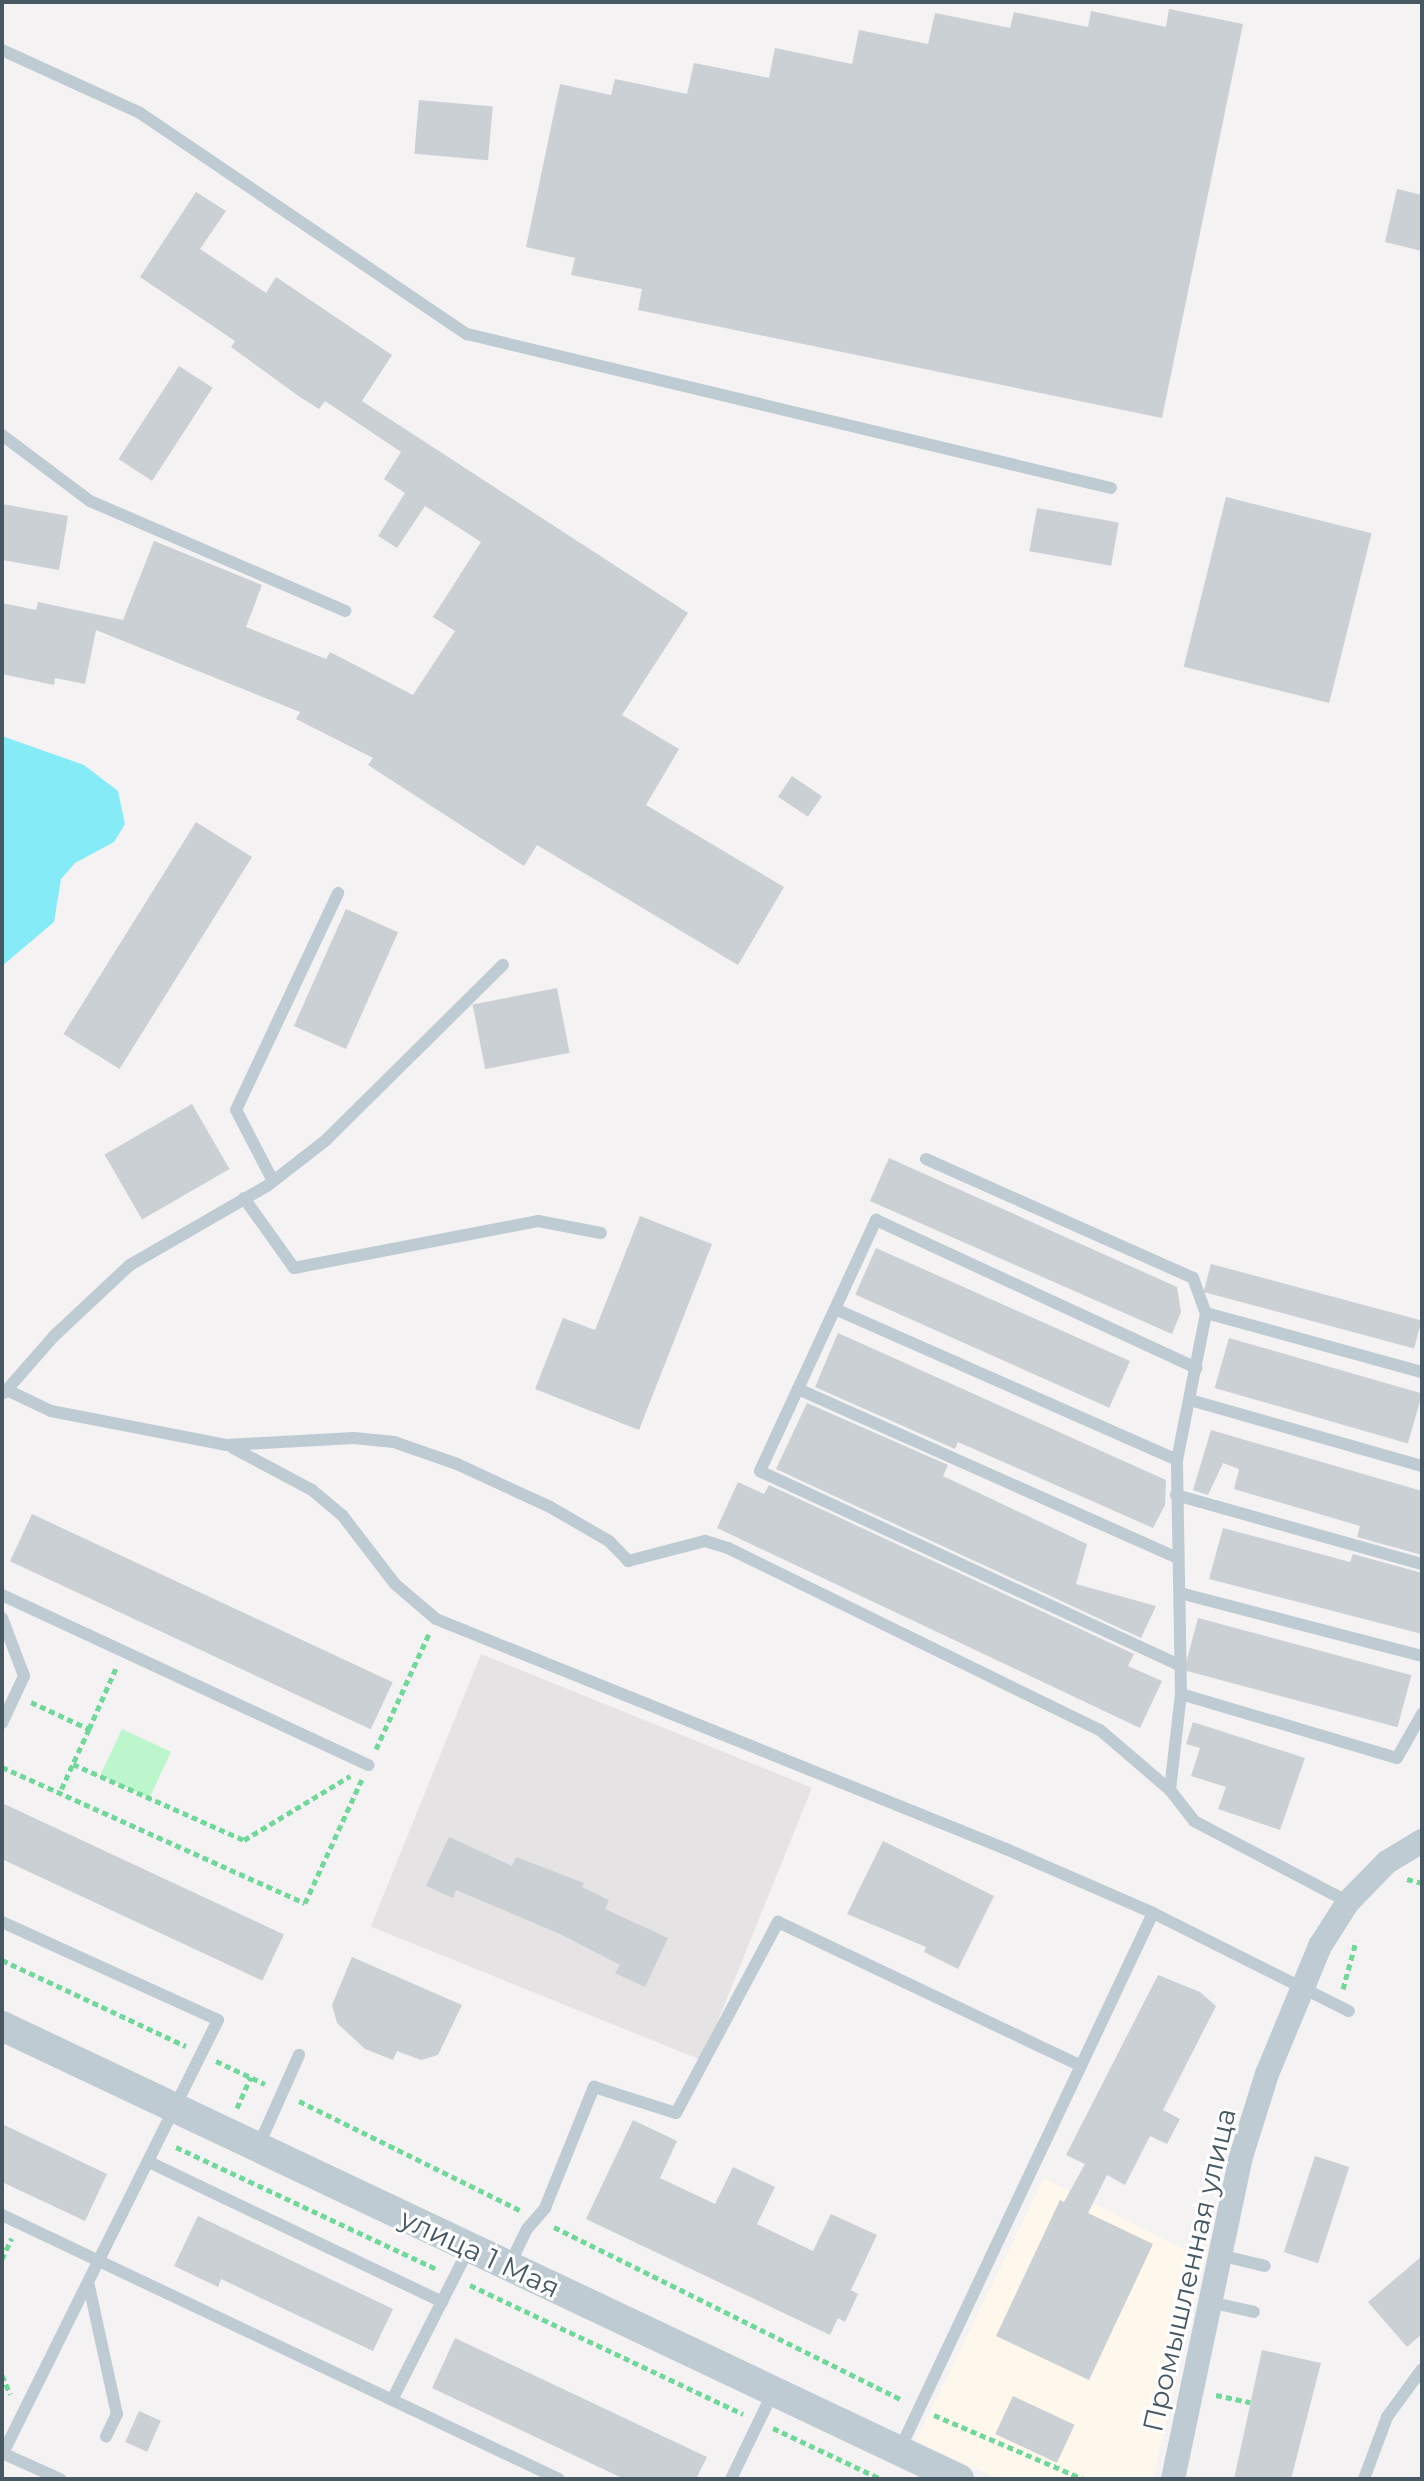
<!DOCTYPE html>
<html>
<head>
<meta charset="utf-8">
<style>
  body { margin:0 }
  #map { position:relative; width:1424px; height:2481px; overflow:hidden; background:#f4f2f2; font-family:Montserrat,sans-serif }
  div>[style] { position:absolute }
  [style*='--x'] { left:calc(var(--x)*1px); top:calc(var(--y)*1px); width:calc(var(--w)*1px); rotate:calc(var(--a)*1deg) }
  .commercial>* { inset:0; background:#fef7ec }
  .education>* { inset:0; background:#e5e3e4; transform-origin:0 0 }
  .green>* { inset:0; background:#bdf5cd; transform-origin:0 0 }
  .water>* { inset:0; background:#85ebf7 }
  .building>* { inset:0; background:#cbd0d5; transform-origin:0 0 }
  .path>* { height:5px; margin-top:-2.5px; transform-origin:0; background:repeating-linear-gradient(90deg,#70d89a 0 6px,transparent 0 10px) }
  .service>* { height:12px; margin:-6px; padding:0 6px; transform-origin:6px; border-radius:6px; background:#becbd3 }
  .minor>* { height:24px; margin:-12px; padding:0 12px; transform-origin:12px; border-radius:12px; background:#becbd3 }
  .tertiary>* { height:30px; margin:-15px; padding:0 15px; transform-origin:15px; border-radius:15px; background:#becbd3 }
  span { translate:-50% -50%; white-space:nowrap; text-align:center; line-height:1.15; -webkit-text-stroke:6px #fff; paint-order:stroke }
  .street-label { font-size:28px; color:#475862 }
  .frame { position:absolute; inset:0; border:4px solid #475862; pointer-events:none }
</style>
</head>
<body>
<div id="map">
  <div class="commercial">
    <i style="clip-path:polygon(1044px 2178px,1204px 2260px,1153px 2479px,998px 2479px,916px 2441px)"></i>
  </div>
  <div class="education">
    <i style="left:481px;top:1654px;width:357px;height:294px;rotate:22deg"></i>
  </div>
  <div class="green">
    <i style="left:122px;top:1729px;width:54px;height:51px;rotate:25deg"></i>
  </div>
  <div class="water">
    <i style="clip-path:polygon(2px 736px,84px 765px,118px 791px,125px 824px,114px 842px,75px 863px,61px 879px,54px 922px,2px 966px)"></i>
  </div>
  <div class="building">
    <i style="clip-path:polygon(1169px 9px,1243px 24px,1162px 418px,638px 310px,642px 289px,571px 275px,575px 258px,526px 247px,560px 84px,611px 95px,615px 79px,687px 94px,694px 63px,769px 78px,775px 48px,852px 64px,859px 30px,928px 44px,935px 13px,1010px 28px,1014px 12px,1088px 27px,1091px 11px,1166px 27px)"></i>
    <i style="left:419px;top:100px;width:74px;height:54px;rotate:5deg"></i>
    <i style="clip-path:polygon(1397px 189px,1422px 195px,1422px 251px,1385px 242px)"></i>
    <i style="clip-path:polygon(196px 192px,226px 211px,200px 249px,266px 293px,276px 277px,392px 355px,362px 401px,688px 613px,622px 715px,679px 749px,646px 805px,784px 887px,738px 965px,537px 845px,524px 866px,368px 765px,373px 758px,296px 719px,300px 712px,96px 630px,85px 684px,55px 678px,54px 685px,2px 674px,2px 603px,36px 610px,38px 602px,123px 620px,154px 541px,262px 585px,246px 627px,326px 659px,330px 652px,413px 695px,455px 631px,433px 617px,481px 542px,425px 506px,397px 548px,378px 536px,405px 493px,384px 479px,401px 452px,325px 401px,319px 409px,300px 397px,231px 347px,235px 341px,140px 277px)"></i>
    <i style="left:179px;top:366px;width:40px;height:111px;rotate:33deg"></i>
    <i style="left:1226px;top:497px;width:150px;height:175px;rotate:14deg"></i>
    <i style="clip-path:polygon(2px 504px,68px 516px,59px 570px,2px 560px)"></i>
    <i style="left:1037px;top:508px;width:83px;height:44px;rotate:10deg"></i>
    <i style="left:792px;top:776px;width:36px;height:25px;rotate:34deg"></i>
    <i style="left:196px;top:822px;width:66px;height:250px;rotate:32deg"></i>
    <i style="left:346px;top:909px;width:57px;height:128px;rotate:24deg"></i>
    <i style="left:557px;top:988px;width:66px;height:86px;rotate:79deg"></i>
    <i style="left:192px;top:1104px;width:75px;height:101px;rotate:60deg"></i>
    <i style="clip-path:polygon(889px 1158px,1177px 1287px,1181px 1312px,1172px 1334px,870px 1201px)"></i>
    <i style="clip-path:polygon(640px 1216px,712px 1244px,639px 1430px,535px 1389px,563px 1318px,595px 1330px)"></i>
    <i style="left:876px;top:1248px;width:278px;height:51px;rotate:24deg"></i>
    <i style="left:1211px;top:1264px;width:218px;height:29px;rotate:15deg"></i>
    <i style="clip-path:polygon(838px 1333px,1166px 1480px,1165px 1505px,1153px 1528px,958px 1442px,955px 1449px,815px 1387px)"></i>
    <i style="left:1229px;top:1338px;width:201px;height:52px;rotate:16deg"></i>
    <i style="clip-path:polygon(807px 1403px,948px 1465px,943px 1476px,1087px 1544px,1076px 1584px,1156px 1606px,1141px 1638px,776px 1469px)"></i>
    <i style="clip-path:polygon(1211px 1430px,1422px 1491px,1422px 1555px,1357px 1537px,1360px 1526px,1234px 1489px,1239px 1469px,1223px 1463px,1208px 1495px,1193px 1490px)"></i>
    <i style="clip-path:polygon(738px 1482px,764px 1494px,769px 1485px,1134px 1654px,1128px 1666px,1162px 1681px,1140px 1728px,717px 1528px)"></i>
    <i style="left:32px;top:1514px;width:398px;height:52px;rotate:25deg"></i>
    <i style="clip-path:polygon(1223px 1528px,1350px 1562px,1353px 1554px,1422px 1573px,1422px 1634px,1209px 1579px)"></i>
    <i style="left:1198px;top:1618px;width:221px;height:54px;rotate:15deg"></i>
    <i style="clip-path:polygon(1193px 1722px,1305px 1758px,1280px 1830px,1218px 1809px,1226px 1787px,1191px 1776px,1200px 1748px,1186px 1744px)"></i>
    <i style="left:2px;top:1803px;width:311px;height:51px;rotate:25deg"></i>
    <i style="clip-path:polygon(449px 1837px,512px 1866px,516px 1857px,584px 1883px,582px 1887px,609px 1900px,605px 1909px,668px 1938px,645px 1987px,615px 1973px,620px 1965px,560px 1934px,456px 1890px,453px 1898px,426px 1886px)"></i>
    <i style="clip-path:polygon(883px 1841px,994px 1896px,958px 1969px,924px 1952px,926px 1947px,847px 1914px)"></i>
    <i style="clip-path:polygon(352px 1957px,462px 2005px,438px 2055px,421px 2060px,397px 2051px,393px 2060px,365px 2049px,337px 2023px,332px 2005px)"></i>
    <i style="clip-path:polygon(1158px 1975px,1200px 1992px,1216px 2006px,1163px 2110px,1180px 2119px,1167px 2144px,1150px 2136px,1125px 2185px,1107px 2175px,1088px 2213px,1153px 2244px,1089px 2380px,996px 2336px,1060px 2200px,1064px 2202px,1085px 2164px,1066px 2155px)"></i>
    <i style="clip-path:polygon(633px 2120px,677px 2141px,660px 2178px,715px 2204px,733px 2167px,775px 2187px,757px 2224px,813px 2251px,831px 2214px,877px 2235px,851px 2290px,858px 2294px,845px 2322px,838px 2318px,830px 2335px,586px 2219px)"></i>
    <i style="clip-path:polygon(2px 2124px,107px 2174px,85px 2221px,2px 2182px)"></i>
    <i style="left:1315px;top:2156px;width:36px;height:101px;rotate:18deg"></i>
    <i style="clip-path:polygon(198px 2216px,393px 2309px,373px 2351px,221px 2279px,218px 2287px,174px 2266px)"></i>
    <i style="clip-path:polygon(1422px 2256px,1422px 2334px,1407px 2347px,1368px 2302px)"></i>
    <i style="clip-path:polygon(455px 2338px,707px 2457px,696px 2479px,624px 2479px,432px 2388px)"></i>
    <i style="clip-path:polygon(1262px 2350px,1321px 2363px,1291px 2479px,1234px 2479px)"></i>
    <i style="left:1013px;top:2396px;width:68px;height:42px;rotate:25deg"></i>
    <i style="left:139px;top:2411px;width:24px;height:34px;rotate:24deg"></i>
  </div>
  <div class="path">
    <i style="--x:31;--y:1702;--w:64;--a:25"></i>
    <i style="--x:89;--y:1729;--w:69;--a:114.7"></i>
    <i style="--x:89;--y:1729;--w:67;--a:-66.1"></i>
    <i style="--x:376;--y:1749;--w:127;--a:-65.3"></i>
    <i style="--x:73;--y:1764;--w:187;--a:24"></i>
    <i style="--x:244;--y:1840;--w:124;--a:-31.1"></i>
    <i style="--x:2;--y:1767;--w:332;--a:24.2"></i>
    <i style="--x:305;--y:1903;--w:136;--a:-65.3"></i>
    <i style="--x:1407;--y:1879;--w:16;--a:15"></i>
    <i style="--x:2;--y:1960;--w:203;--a:25.1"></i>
    <i style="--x:1343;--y:1989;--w:50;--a:-74.8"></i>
    <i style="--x:216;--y:2061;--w:54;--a:25.1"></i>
    <i style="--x:299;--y:2101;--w:246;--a:26.3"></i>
    <i style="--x:237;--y:2108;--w:34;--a:-66"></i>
    <i style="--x:176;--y:2147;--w:290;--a:25.1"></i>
    <i style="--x:554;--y:2227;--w:390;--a:26.4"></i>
    <i style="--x:2;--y:2259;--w:23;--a:-65"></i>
    <i style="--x:470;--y:2285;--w:302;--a:25.3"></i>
    <i style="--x:2;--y:2375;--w:21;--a:67"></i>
    <i style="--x:1216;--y:2395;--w:35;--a:12"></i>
    <i style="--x:934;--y:2415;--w:162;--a:23.2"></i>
    <i style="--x:773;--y:2428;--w:119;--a:25.3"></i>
  </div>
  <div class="service">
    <i style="--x:2;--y:50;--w:152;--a:24.5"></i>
    <i style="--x:140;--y:113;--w:395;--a:34.1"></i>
    <i style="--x:467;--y:334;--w:662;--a:13.45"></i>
    <i style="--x:2;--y:435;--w:110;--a:36.9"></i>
    <i style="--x:90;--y:501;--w:278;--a:23.3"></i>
    <i style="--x:926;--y:1159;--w:292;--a:24"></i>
    <i style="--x:1193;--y:1278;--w:37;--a:70"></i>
    <i style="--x:273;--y:1181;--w:80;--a:-117.5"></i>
    <i style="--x:236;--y:1110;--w:240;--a:-64.8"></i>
    <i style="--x:244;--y:1198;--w:86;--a:54.5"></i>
    <i style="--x:294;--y:1268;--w:248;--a:-10.9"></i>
    <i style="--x:538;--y:1221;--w:64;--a:10.8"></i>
    <i style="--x:835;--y:1309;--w:374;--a:23.8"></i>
    <i style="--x:798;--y:1389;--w:414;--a:24"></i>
    <i style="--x:7;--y:1390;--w:49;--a:25.5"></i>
    <i style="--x:51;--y:1411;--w:178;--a:11"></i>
    <i style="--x:226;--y:1445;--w:128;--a:-3.1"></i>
    <i style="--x:354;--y:1438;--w:40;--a:5.7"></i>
    <i style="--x:394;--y:1442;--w:67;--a:19.2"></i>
    <i style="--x:457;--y:1464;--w:102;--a:24.8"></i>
    <i style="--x:550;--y:1507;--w:68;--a:30"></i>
    <i style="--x:609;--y:1541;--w:28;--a:46"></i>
    <i style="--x:628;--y:1561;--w:80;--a:-14.6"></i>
    <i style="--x:705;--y:1541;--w:24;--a:17"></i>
    <i style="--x:728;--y:1548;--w:414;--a:26.1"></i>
    <i style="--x:1100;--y:1730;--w:92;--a:40.6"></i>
    <i style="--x:1170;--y:1790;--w:39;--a:52"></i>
    <i style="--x:1194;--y:1821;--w:174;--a:27.7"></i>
    <i style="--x:4;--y:1393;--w:76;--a:-48.7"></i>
    <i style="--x:54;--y:1336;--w:104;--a:-43.1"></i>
    <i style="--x:130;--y:1265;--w:158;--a:-30"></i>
    <i style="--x:267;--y:1186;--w:75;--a:-37.9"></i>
    <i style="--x:326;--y:1140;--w:249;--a:-44.7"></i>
    <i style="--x:1190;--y:1400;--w:241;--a:15.9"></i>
    <i style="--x:233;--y:1448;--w:89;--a:28"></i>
    <i style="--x:312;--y:1490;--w:39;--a:40"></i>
    <i style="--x:342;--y:1515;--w:87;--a:52.5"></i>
    <i style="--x:395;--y:1584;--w:54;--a:40.5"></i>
    <i style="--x:436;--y:1619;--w:615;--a:21.97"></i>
    <i style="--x:1006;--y:1849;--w:160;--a:23.5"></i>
    <i style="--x:1153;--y:1913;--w:219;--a:26.6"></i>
    <i style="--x:1176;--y:1495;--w:255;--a:15.7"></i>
    <i style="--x:1180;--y:1593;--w:250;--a:14.6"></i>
    <i style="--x:2;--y:1595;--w:404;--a:24.9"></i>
    <i style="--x:2;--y:1618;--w:62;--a:69.2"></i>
    <i style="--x:24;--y:1676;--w:52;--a:115.1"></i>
    <i style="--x:1177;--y:1664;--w:459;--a:-155.2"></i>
    <i style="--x:760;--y:1471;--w:277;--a:-65.2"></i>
    <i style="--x:876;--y:1220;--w:353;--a:24.8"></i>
    <i style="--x:1181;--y:1694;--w:225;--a:16.5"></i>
    <i style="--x:1397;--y:1758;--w:51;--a:-60.4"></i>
    <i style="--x:1170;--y:1790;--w:97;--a:-83.5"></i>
    <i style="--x:1181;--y:1694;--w:234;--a:-91"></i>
    <i style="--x:1177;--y:1460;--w:150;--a:-78.8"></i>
    <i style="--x:1206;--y:1313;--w:224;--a:15.3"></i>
    <i style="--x:2;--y:1922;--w:237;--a:24.4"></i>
    <i style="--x:218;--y:2020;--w:483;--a:116.4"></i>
    <i style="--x:258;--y:2147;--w:101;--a:-66"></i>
    <i style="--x:149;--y:2162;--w:325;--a:25.5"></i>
    <i style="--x:2;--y:2215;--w:616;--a:25.36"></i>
    <i style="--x:1219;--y:2255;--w:47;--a:13.4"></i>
    <i style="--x:509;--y:2266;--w:41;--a:-64.1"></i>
    <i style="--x:527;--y:2229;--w:28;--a:-49"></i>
    <i style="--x:545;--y:2208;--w:131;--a:-68"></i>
    <i style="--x:594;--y:2087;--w:86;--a:17.6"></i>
    <i style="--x:676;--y:2113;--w:217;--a:-61.9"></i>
    <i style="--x:778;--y:1922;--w:335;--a:25.4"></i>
    <i style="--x:89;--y:2286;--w:131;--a:77.7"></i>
    <i style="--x:117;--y:2414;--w:25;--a:116"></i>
    <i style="--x:1209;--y:2302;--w:46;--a:12.5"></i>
    <i style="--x:392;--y:2400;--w:170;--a:-63.1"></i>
    <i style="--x:900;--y:2449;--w:593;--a:-64.73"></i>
    <i style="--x:2;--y:2453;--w:64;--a:24.1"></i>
    <i style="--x:731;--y:2479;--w:97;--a:-64.2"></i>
    <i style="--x:1364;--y:2479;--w:66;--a:-69.6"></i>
    <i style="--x:1387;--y:2417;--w:59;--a:-53.9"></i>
  </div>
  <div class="minor">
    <i style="--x:1173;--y:2479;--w:326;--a:-78.1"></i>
    <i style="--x:1240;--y:2160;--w:90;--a:-72.6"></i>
    <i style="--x:1267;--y:2074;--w:139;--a:-67.5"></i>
    <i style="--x:1320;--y:1946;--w:52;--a:-57.5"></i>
    <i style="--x:1348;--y:1902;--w:56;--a:-45.7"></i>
    <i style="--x:1387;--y:1862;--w:41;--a:-31"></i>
  </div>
  <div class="tertiary">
    <i style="--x:2;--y:2026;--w:1059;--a:25.33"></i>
  </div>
  <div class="street-label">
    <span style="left:480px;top:2253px;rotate:25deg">улица 1 Мая</span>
    <span style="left:1189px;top:2270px;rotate:-77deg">Промышленная улица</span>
  </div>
  <div class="frame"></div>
</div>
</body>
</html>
